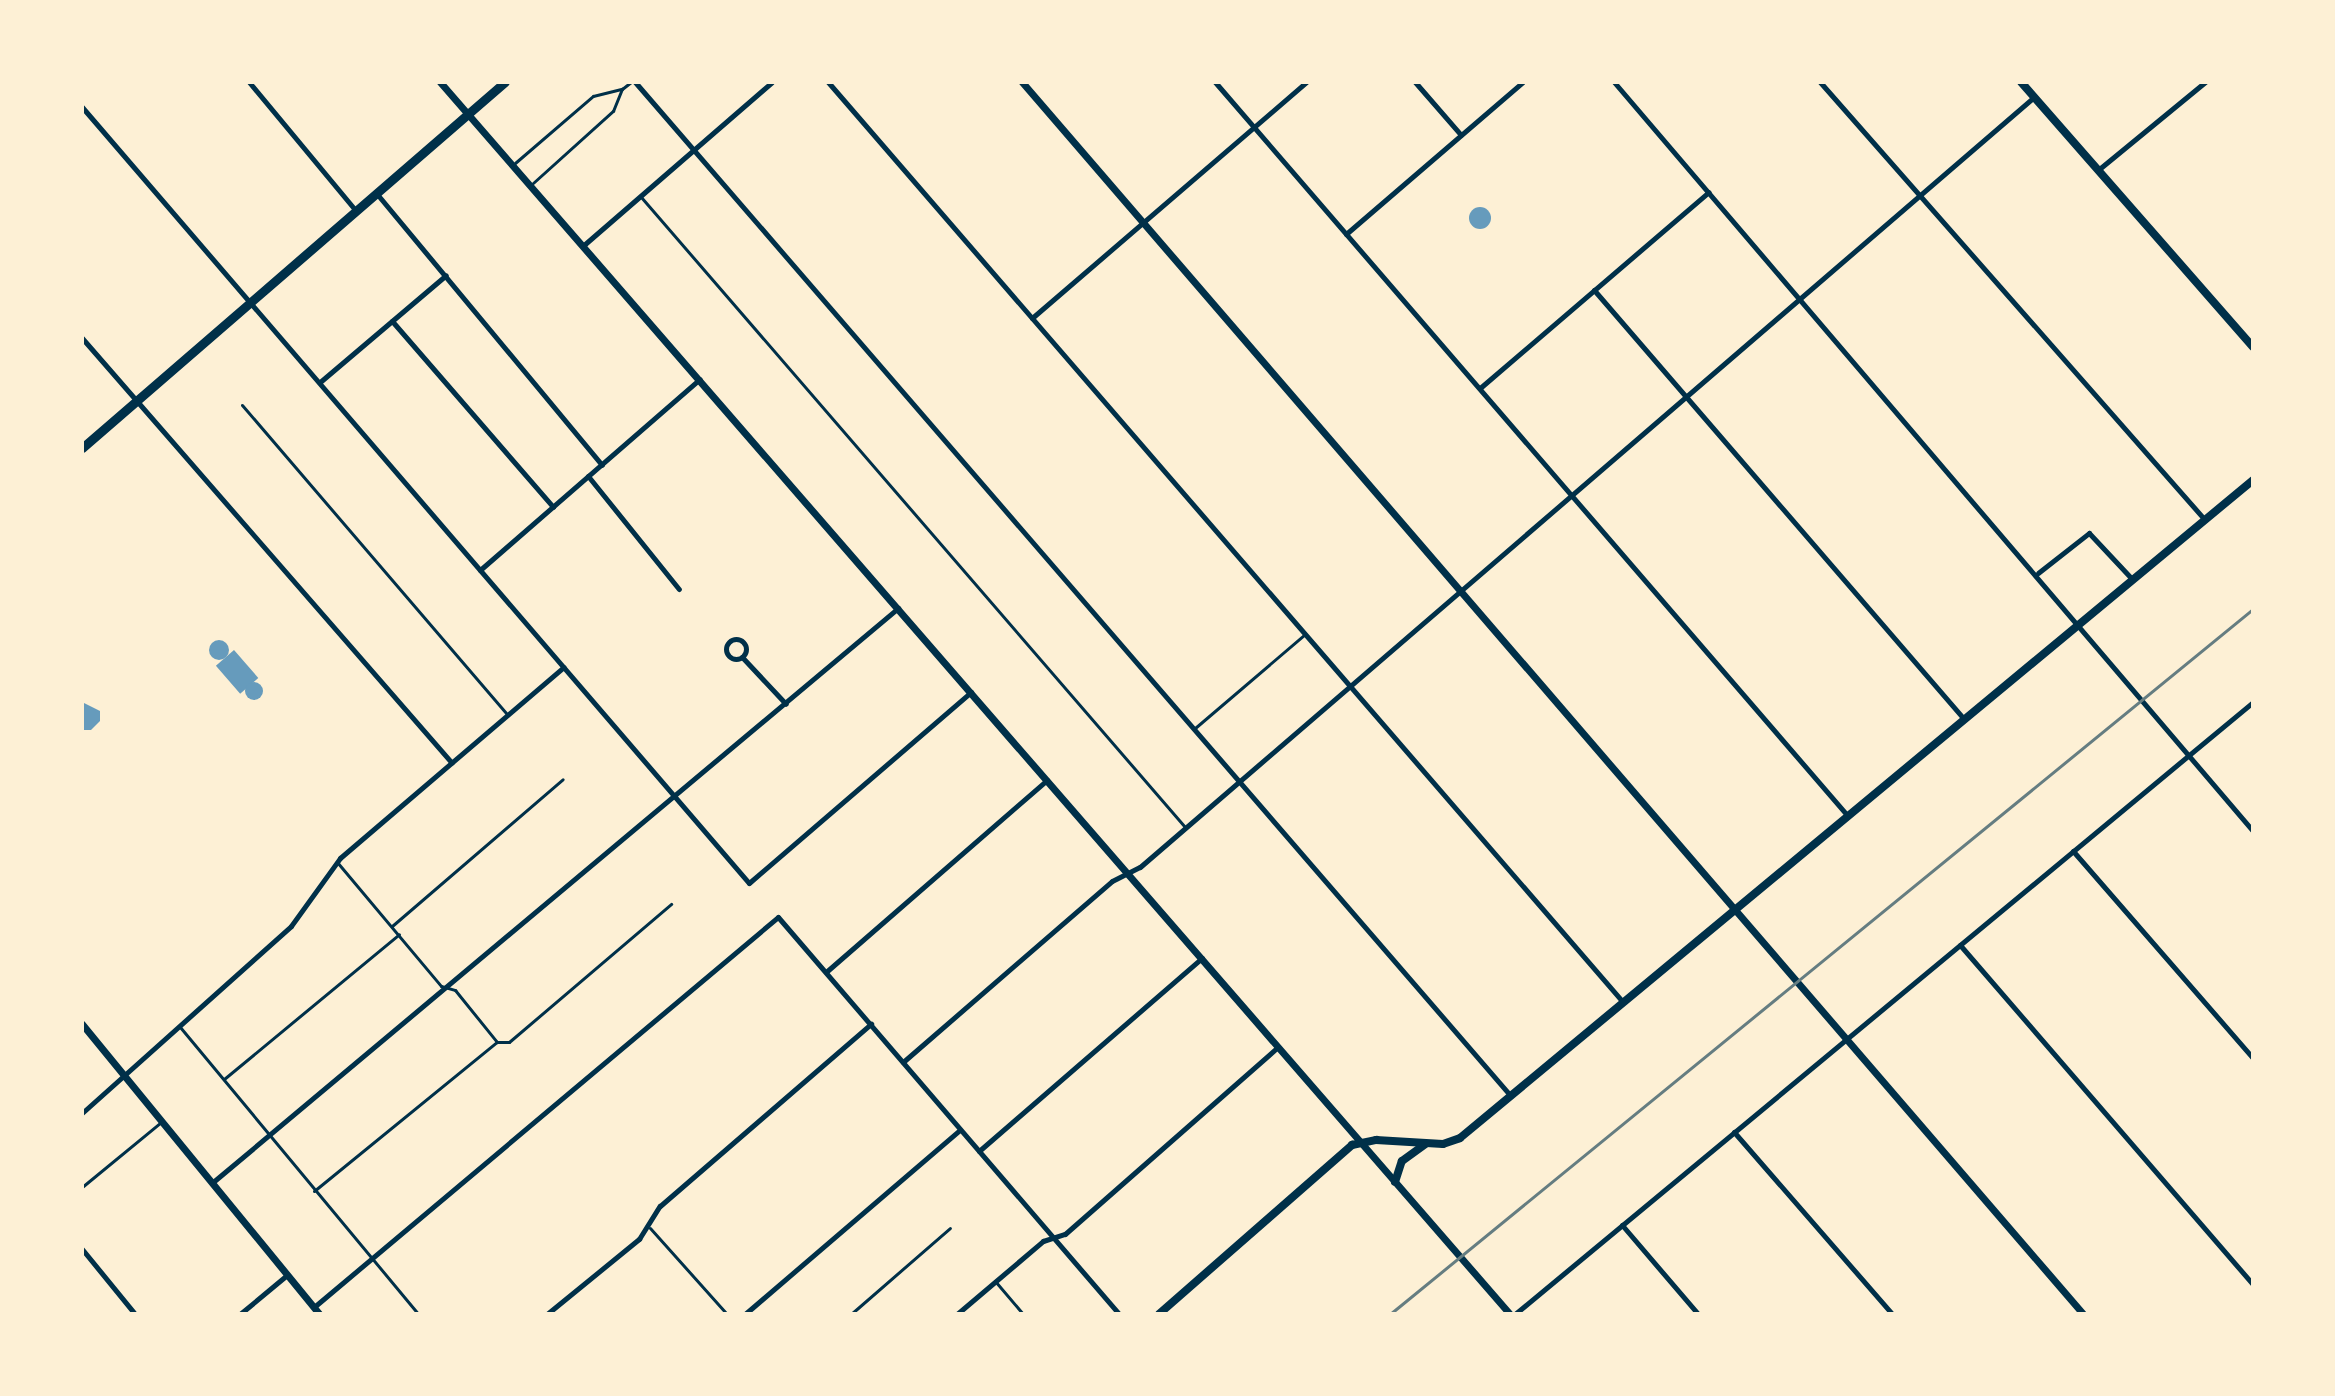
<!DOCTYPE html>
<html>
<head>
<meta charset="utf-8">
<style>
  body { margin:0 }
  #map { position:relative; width:2335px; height:1396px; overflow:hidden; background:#fdf0d5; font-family:Georgia,serif }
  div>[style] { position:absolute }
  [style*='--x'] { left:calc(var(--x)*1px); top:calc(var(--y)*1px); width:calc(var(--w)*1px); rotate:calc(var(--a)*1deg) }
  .water>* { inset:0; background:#669bbc; transform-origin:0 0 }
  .round { border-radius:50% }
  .service>* { height:3px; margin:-1.5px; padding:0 1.5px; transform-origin:1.5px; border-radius:1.5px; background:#003049 }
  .minor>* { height:5px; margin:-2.5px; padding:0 2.5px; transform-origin:2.5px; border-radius:2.5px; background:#003049 }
  .minor>.ring { margin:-2.5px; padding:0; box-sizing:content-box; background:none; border:5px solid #003049; border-radius:50% }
  .tertiary>* { height:7px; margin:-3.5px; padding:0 3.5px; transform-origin:3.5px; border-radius:3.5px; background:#003049 }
  .secondary>* { height:8px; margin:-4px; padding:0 4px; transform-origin:4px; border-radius:4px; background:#003049 }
  .primary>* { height:9px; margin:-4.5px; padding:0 4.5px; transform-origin:4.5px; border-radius:4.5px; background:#003049 }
  .rail>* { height:3px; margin:-1.5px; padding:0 1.5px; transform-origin:1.5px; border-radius:1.5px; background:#657d81 }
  span { translate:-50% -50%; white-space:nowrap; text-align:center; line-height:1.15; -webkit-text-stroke:7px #fdf0d5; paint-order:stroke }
  .frame { position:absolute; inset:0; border:84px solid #fdf0d5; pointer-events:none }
</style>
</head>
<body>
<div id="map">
  <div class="water">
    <i class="round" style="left:1469px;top:207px;width:22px;height:22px"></i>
    <i class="round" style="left:209px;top:640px;width:20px;height:20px"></i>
    <i style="left:234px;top:650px;width:37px;height:24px;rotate:49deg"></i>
    <i class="round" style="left:245px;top:682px;width:18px;height:18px"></i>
    <i style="clip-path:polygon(82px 702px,100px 711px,100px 721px,91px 730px,82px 730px)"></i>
  </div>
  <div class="service">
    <i style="--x:622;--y:89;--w:11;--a:-38"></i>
    <i style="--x:515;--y:163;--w:103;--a:-40.7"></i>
    <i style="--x:593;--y:96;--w:30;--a:-14"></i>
    <i style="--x:533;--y:183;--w:108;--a:-42"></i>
    <i style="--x:613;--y:111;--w:24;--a:-68"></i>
    <i style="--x:641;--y:197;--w:832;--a:49.19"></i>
    <i style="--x:242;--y:405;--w:408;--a:49.4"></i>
    <i style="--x:1195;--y:728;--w:145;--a:-40.5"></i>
    <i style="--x:337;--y:862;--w:162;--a:50"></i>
    <i style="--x:441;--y:986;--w:15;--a:16"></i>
    <i style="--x:455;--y:990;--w:67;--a:51.1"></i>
    <i style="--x:392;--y:926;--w:225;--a:-40.7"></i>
    <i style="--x:180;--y:1027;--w:373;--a:50.3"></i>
    <i style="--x:224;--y:1079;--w:227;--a:-39.6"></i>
    <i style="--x:82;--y:1187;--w:101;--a:-39.4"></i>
    <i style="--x:314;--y:1191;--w:236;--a:-39.2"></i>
    <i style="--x:497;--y:1042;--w:12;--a:0"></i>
    <i style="--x:509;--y:1042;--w:213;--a:-40.4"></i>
    <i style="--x:650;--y:1228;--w:115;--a:48.2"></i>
    <i style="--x:995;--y:1281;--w:43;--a:49.7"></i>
    <i style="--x:851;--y:1314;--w:131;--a:-41"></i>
  </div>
  <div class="minor">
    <i style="--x:249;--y:82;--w:168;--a:50.3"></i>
    <i style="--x:635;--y:82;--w:1340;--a:49.18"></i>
    <i style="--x:828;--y:82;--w:1216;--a:49.17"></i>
    <i style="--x:1215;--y:82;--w:969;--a:49.23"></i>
    <i style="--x:1415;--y:82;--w:70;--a:49"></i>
    <i style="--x:1614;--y:82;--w:985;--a:49.53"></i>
    <i style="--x:1820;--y:82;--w:583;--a:48.68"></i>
    <i style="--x:82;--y:107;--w:1023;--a:49.32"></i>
    <i style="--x:749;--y:883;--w:293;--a:-40.7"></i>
    <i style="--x:2098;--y:170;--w:139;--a:-39.4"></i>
    <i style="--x:377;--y:194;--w:352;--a:50.3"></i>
    <i style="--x:1346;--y:234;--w:233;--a:-40.7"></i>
    <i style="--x:585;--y:244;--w:247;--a:-40.9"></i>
    <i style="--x:1594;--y:290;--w:567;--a:49.22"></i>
    <i style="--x:1032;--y:318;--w:362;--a:-40.7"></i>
    <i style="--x:392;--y:321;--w:246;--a:49.1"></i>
    <i style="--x:82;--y:338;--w:563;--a:48.96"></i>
    <i style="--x:320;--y:382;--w:165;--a:-40.3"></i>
    <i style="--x:1480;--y:388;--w:301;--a:-40.6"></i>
    <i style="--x:588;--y:476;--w:145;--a:51.2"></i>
    <i style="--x:480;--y:570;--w:291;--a:-41"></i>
    <i style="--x:2038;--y:573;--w:65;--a:-38.1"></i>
    <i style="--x:2089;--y:533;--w:63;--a:46.9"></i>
    <i class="ring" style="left:726px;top:639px;width:15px;height:15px"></i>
    <i style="--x:742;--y:657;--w:64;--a:46.9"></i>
    <i style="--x:2073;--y:851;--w:274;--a:49"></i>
    <i style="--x:1960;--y:945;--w:449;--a:49.2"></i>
    <i style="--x:826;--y:972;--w:293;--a:-41"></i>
    <i style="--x:903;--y:1062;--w:276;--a:-40.9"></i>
    <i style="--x:1112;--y:881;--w:31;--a:-27"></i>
    <i style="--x:1140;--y:867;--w:1180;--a:-40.74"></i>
    <i style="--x:82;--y:1113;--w:280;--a:-41.8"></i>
    <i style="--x:291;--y:926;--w:84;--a:-54.2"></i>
    <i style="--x:340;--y:858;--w:294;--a:-40.5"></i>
    <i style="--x:1734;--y:1132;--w:241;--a:49"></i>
    <i style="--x:979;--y:1151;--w:295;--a:-40.9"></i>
    <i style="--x:213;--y:1182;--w:894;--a:-39.96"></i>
    <i style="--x:1622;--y:1225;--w:117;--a:49.5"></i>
    <i style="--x:82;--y:1249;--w:84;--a:50.8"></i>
    <i style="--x:314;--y:1307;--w:606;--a:-40.05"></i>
    <i style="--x:778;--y:917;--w:523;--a:49.34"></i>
    <i style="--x:240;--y:1314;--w:61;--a:-39.7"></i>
    <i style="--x:547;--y:1314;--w:119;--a:-39.2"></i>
    <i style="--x:639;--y:1239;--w:39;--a:-58"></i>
    <i style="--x:660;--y:1206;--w:279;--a:-40.8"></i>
    <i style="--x:745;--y:1314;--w:283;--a:-40.6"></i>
    <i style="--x:957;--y:1314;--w:113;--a:-40.3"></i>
    <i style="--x:1043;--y:1241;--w:23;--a:-18"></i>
    <i style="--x:1065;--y:1234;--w:283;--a:-41.3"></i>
    <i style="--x:1515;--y:1314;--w:959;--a:-39.67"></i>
  </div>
  <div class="tertiary">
    <i style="--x:440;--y:82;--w:1632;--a:49.03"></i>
    <i style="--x:1022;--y:82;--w:1626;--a:49.26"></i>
    <i style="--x:82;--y:1024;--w:375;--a:50.7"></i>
  </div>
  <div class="secondary">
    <i style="--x:2021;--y:82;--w:352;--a:48.8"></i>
    <i style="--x:1395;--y:1182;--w:22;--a:-72"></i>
    <i style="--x:1402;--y:1161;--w:29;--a:-36"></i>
    <i style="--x:1159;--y:1314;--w:257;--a:-41.2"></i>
    <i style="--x:1352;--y:1145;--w:25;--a:-12"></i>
    <i style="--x:1376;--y:1140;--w:67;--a:3.4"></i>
    <i style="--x:1443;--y:1144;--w:18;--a:-19"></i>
    <i style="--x:1460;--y:1138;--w:1030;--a:-39.68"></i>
  </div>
  <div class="primary">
    <i style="--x:82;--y:448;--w:559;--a:-40.87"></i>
  </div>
  <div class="rail">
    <i style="--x:1390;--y:1314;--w:1114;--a:-39.25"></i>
  </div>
  <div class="frame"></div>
</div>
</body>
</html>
